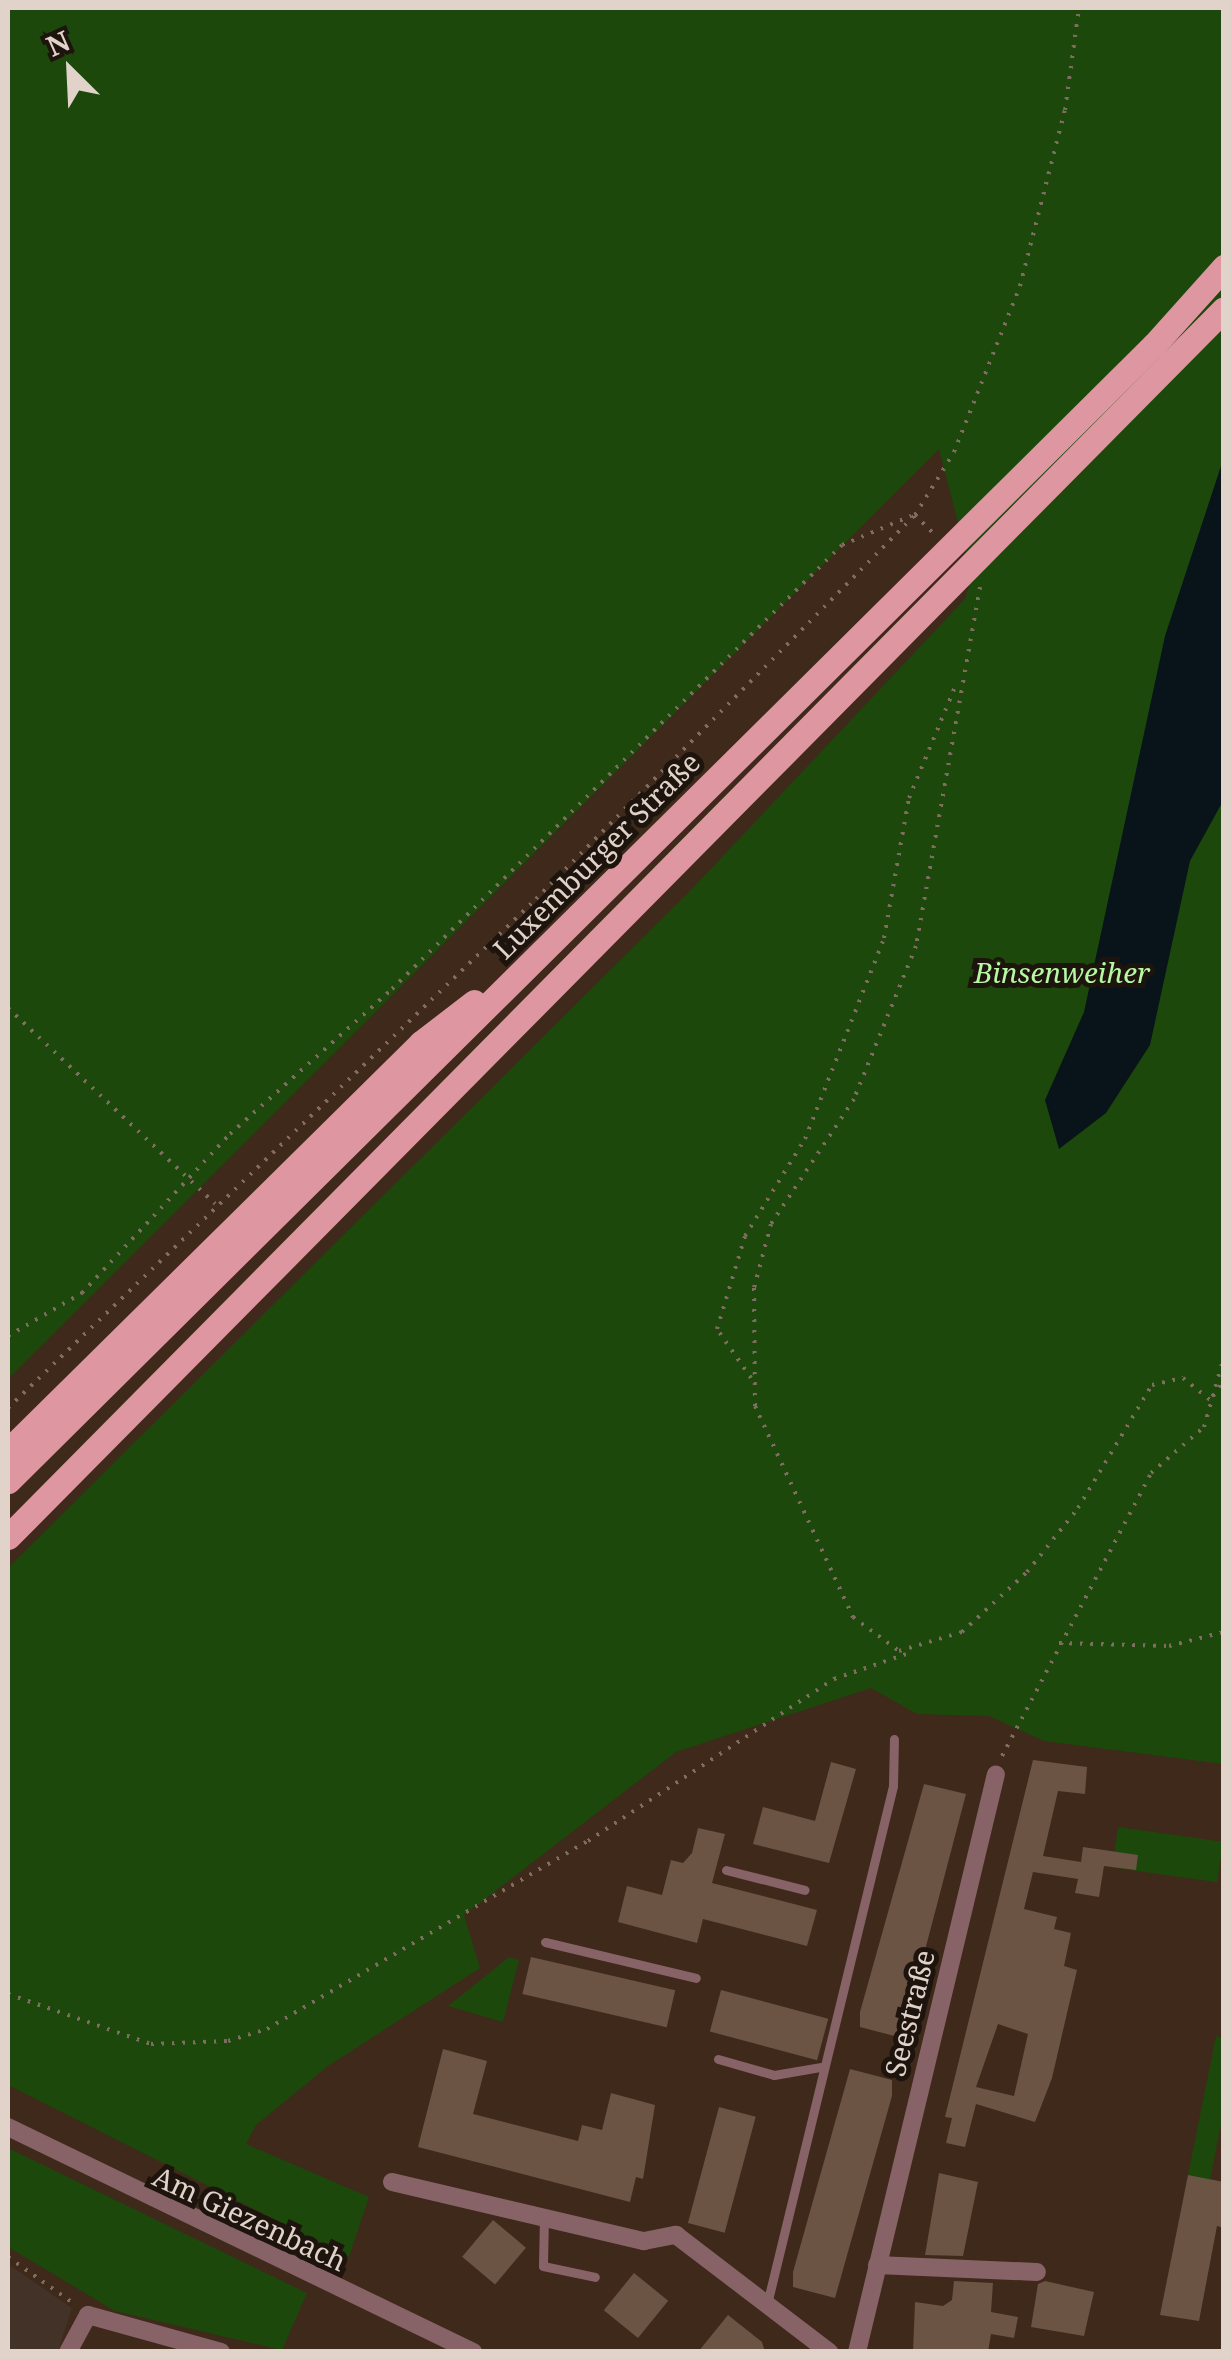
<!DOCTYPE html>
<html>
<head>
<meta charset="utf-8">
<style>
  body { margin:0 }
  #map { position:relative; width:1231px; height:2359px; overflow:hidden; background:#3e291a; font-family:"Noto Serif",serif }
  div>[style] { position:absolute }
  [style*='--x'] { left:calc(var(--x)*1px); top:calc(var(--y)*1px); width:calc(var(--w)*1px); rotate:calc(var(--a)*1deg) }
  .industrial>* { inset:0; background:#433228 }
  .green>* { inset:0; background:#1d480c; transform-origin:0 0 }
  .water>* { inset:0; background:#081419 }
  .building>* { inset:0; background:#6b5444; transform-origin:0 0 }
  .path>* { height:4px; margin-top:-2px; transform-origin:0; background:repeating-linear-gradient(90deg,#7f6d60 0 2.5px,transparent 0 10.5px) }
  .lane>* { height:9px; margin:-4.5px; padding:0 4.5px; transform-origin:4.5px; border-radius:4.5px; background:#876368 }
  .street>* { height:18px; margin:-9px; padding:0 9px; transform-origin:9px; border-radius:9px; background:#876368 }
  .primary>* { height:25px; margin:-12.5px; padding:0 12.5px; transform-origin:12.5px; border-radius:12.5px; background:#de96a0 }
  span { translate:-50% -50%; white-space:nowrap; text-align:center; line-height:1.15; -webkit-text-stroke:10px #1d140e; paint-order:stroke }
  .street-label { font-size:28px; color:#e1d3ca }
  .park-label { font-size:28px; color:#b6f9a2; font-style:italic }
  .frame { position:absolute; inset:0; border:10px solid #e1d3ca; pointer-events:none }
  .north { position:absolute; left:20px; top:20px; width:100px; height:100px; -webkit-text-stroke:8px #1d140e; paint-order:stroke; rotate:336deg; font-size:28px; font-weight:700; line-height:40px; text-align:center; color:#e1d3ca }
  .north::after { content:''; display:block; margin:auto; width:35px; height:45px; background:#e1d3ca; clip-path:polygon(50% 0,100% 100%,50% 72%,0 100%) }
</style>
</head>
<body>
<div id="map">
  <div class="industrial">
    <i style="clip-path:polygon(8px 2264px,72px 2308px,58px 2351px,8px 2351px)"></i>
  </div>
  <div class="green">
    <i style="clip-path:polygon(8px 8px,1223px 8px,1223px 1764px,1044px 1741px,989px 1716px,917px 1714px,871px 1688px,676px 1752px,464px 1915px,480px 1968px,328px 2066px,256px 2125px,246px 2144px,369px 2197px,349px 2257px,8px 2085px,8px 1568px,689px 892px,965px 599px,972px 577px,939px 449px,8px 1379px)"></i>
    <i style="left:1118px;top:1827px;width:106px;height:41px;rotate:8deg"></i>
    <i style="clip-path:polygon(509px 1957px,519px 1960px,503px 2022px,448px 2006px)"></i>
    <i style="clip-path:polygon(1216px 2036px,1223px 2038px,1223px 2114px,1210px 2180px,1188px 2175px)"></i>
    <i style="clip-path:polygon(8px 2148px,307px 2293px,282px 2350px,115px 2311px,8px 2247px)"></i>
  </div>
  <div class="water">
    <i style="clip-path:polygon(1223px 460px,1223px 801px,1190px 861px,1150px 1045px,1106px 1113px,1059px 1149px,1045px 1100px,1084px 1012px,1165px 636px)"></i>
  </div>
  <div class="building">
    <i style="clip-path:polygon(evenodd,1033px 1760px,1087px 1767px,1085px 1794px,1058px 1791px,1043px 1856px,1081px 1862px,1083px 1847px,1138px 1855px,1136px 1870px,1104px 1866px,1099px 1897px,1075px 1893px,1078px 1879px,1033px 1872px,1024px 1909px,1057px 1917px,1054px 1929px,1071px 1933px,1064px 1966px,1077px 1970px,1052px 2078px,1035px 2122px,976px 2104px,965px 2147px,946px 2143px,952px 2118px,945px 2117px,1033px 1760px,998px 2024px,1028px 2034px,1014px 2096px,976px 2087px,998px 2024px)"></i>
    <i style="clip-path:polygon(831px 1762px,856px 1769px,829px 1863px,753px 1844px,763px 1807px,815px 1821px)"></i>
    <i style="clip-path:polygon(924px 1784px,966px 1794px,902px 2038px,860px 2027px,860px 2012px)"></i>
    <i style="clip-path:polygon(698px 1828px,725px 1834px,712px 1883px,817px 1910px,807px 1946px,703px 1919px,697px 1943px,618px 1922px,627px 1886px,662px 1895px,671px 1860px,683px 1863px,692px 1853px)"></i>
    <i style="left:531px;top:1957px;width:148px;height:38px;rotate:13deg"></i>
    <i style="left:721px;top:1990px;width:111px;height:43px;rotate:15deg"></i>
    <i style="clip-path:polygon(443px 2049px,487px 2061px,473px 2114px,578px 2141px,582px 2125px,602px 2130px,611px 2093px,655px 2105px,643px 2179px,636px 2177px,630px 2202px,418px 2147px)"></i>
    <i style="clip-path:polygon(850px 2069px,892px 2080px,892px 2096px,835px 2298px,793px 2287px,793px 2272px)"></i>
    <i style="left:719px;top:2107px;width:38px;height:120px;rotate:15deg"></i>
    <i style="clip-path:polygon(939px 2173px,978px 2182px,963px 2256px,925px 2255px)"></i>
    <i style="clip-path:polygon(1188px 2175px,1224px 2182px,1224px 2228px,1217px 2226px,1199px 2321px,1160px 2315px)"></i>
    <i style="left:493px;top:2220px;width:43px;height:48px;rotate:40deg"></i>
    <i style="left:634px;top:2273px;width:44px;height:48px;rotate:39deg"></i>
    <i style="clip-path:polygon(954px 2281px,993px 2283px,991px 2312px,1018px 2317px,1014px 2338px,991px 2334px,988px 2352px,913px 2352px,915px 2302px,943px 2306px,952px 2300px)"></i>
    <i style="clip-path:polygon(1045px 2281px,1094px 2292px,1084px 2336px,1031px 2327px,1038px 2284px)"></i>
    <i style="clip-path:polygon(728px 2315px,762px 2342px,765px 2352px,698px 2352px)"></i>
  </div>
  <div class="path">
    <i style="--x:915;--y:515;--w:25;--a:45"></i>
    <i style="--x:980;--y:587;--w:365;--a:100.1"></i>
    <i style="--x:916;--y:946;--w:165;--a:112.1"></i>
    <i style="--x:854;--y:1099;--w:150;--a:123.6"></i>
    <i style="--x:771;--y:1224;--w:66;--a:104.9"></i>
    <i style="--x:754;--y:1288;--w:118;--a:89.5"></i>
    <i style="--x:755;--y:1406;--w:233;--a:65.1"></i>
    <i style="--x:853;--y:1617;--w:57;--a:36.5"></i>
    <i style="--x:899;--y:1651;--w:66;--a:-16.8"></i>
    <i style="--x:962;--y:1632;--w:88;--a:-42.7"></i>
    <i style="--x:1027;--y:1572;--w:82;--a:-51.4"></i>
    <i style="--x:1078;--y:1508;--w:144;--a:-59"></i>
    <i style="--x:1152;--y:1385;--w:32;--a:-13"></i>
    <i style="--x:1183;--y:1378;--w:35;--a:39"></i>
    <i style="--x:8;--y:1008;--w:285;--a:43.4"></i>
    <i style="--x:8;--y:1336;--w:86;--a:-30.2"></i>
    <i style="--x:82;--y:1293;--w:217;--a:-47.1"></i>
    <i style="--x:230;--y:1134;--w:217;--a:-41.8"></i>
    <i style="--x:392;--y:989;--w:632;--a:-44.62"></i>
    <i style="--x:842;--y:545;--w:75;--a:-22.8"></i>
    <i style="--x:751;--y:1378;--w:60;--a:-124.8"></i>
    <i style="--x:717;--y:1329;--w:97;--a:-73.2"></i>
    <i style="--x:745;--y:1236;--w:114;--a:-58.3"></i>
    <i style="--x:805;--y:1139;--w:216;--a:-68.5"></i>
    <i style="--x:884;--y:938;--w:142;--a:-79.9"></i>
    <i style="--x:909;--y:798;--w:120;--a:-67.5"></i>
    <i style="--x:1213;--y:1396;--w:19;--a:-55"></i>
    <i style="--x:8;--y:1408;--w:733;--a:-43.95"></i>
    <i style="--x:536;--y:899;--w:540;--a:-45.38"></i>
    <i style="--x:915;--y:515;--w:74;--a:-58.2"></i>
    <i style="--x:954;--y:452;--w:179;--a:-68.3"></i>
    <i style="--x:1020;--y:286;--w:182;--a:-75.7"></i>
    <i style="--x:1065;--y:110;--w:103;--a:-82.2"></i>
    <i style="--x:1059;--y:1643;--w:110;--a:1.6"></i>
    <i style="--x:1169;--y:1646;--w:57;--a:-14.3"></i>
    <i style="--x:1002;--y:1756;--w:320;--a:-62.2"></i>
    <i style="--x:1151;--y:1473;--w:70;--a:-41"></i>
    <i style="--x:1204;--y:1427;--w:73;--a:-74.1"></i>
    <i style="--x:8;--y:1994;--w:151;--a:19.3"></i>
    <i style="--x:151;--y:2044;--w:77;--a:-2.2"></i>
    <i style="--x:228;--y:2041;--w:41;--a:-17.1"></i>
    <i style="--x:267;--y:2029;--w:372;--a:-30.4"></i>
    <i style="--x:588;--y:1841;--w:295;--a:-33.4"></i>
    <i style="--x:834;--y:1679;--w:83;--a:-19.1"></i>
    <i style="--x:8;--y:2257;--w:80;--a:35.3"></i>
  </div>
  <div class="lane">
    <i style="--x:726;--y:1870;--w:81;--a:14.2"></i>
    <i style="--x:545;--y:1942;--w:155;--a:13.4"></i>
    <i style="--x:718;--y:2059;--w:58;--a:15.9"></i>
    <i style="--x:774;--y:2075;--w:48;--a:-9.7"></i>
    <i style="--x:544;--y:2217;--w:49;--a:91.2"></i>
    <i style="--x:543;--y:2266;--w:53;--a:11.9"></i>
    <i style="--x:767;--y:2304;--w:533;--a:-76.33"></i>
    <i style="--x:893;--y:1786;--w:47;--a:-88.8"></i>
  </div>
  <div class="street">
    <i style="--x:8;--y:2127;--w:517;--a:25.82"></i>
    <i style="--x:392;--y:2182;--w:259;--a:13.2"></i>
    <i style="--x:644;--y:2241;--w:33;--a:-11"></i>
    <i style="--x:676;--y:2235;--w:193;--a:37.4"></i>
    <i style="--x:877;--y:2265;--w:160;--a:2.5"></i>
    <i style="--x:68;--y:2352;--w:42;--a:-61.6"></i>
    <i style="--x:88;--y:2315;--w:138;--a:15.5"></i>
    <i style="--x:857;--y:2352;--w:594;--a:-76.48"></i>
  </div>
  <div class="primary">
    <i style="--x:8;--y:1451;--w:581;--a:-44.65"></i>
    <i style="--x:421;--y:1043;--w:67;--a:-37.7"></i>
    <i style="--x:8;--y:1481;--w:1614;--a:-44.75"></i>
    <i style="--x:1154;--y:345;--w:105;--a:-48.1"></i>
    <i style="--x:8;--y:1537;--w:1728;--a:-45.28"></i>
  </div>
  <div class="street-label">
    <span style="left:596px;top:855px;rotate:-45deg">Luxemburger Straße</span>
    <span style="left:909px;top:2013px;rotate:-76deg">Seestraße</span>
    <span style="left:250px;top:2218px;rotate:25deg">Am Giezenbach</span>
  </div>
  <div class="park-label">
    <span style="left:1062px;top:972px">Binsenweiher</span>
  </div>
  <div class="frame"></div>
  <div class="north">N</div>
</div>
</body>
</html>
